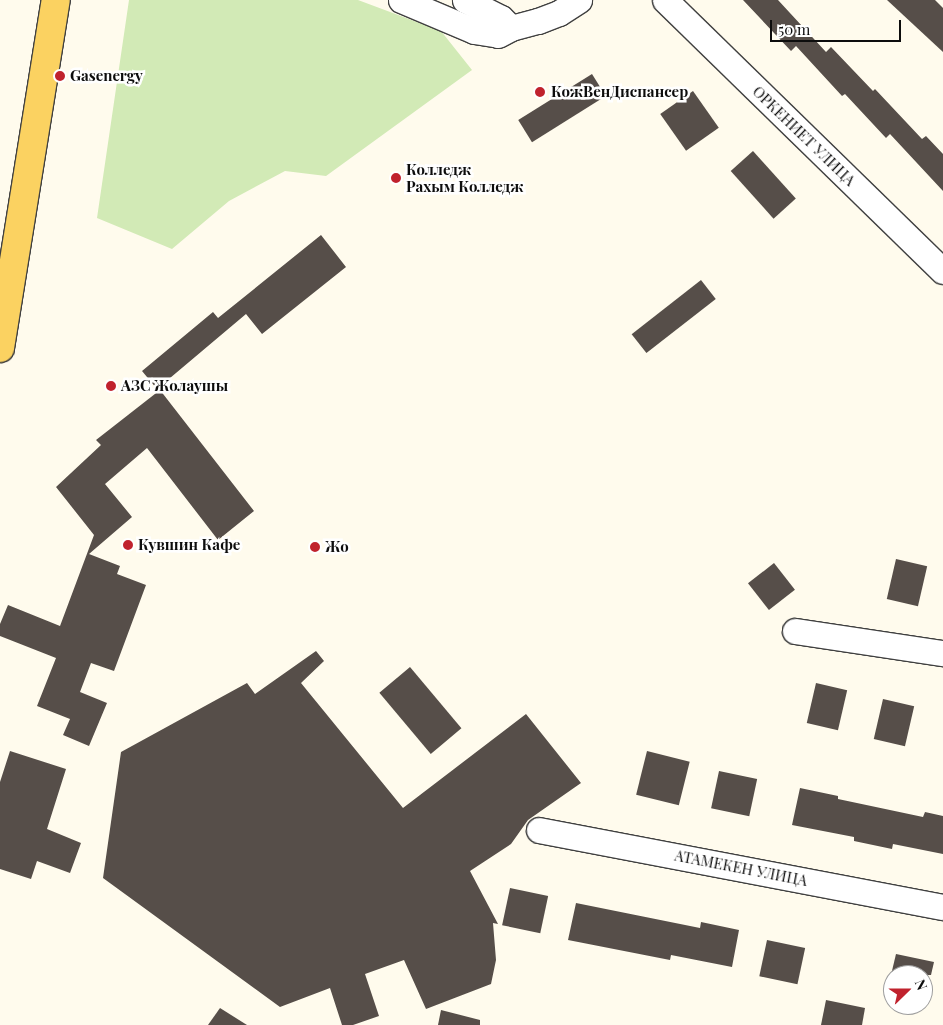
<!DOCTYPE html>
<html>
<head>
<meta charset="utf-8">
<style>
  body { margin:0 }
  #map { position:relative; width:943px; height:1025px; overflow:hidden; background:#fffbed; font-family:"Playfair Display",serif }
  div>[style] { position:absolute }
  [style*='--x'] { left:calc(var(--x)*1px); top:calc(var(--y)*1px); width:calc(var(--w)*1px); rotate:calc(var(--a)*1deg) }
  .green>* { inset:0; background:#d2eab6 }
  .building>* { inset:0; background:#564e49; transform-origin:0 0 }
  .roads { filter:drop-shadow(1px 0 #404040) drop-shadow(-1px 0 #404040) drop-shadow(0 1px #404040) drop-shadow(0 -1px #404040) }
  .minor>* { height:25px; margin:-12.5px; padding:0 12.5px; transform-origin:12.5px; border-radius:12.5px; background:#fff }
  .major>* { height:28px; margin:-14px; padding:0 14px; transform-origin:14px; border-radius:14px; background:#fbd261 }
  .dots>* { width:14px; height:14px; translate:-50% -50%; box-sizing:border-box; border:2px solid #fff; border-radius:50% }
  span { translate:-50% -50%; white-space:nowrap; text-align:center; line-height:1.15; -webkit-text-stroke:5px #fff; paint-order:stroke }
  .poi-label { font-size:15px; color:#0d0d0d; font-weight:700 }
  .left { translate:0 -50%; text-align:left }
  .street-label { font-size:15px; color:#0d0d0d }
  .north { position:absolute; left:883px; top:965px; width:50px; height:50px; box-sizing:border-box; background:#fff; border:1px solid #9e9e9e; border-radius:50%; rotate:68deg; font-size:14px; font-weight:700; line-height:20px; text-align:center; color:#0d0d0d }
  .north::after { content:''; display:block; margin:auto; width:18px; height:22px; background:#c0222d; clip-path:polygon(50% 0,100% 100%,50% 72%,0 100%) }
  .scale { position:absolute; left:770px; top:20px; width:131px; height:22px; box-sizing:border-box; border:2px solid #0d0d0d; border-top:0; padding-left:6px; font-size:15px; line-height:18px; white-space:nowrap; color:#0d0d0d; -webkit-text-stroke:4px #fff; paint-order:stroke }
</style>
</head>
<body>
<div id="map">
  <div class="green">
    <i style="clip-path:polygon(129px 0,358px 0,441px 31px,472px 70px,326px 176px,285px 171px,229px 201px,172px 249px,97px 218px)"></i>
  </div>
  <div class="building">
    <i style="clip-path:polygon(743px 0,778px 0,826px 52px,831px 47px,873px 91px,875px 89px,922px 139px,926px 136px,943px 154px,943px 191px,890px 134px,886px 138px,845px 94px,842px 96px,796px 46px,791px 51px)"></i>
    <i style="clip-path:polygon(887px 0,935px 0,943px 8px,943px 52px)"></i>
    <i style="left:592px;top:74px;width:26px;height:87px;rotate:58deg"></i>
    <i style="left:693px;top:91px;width:45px;height:40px;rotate:55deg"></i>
    <i style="left:753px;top:151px;width:64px;height:30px;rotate:48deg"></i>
    <i style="clip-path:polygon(321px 235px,346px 267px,262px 334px,246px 314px,157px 389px,142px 371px,213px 312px,218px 318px)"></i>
    <i style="left:701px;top:280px;width:24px;height:88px;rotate:52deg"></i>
    <i style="clip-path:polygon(160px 390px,254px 511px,218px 540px,147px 448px,105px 484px,132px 517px,89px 554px,120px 566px,117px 574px,146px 585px,114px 671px,91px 663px,80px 692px,107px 703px,89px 746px,63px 735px,70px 719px,37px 706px,56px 658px,0 636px,0 624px,8px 605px,60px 626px,94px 535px,56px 487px,101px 445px,96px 440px)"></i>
    <i style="left:896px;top:559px;width:32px;height:41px;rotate:13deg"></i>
    <i style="left:774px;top:563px;width:34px;height:33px;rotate:52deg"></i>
    <i style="clip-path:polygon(316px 651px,324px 661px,301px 683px,403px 808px,526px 714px,581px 783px,528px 820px,511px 844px,470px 871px,498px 924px,493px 923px,496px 960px,491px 984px,426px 1009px,404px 960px,365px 974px,379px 1016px,353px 1025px,342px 1025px,330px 988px,280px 1007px,103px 878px,121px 752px,247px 683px,255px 694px)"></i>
    <i style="left:410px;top:667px;width:80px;height:40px;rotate:50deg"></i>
    <i style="left:816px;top:683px;width:32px;height:41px;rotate:13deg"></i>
    <i style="left:883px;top:699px;width:32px;height:41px;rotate:13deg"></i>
    <i style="clip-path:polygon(10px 751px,66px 769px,47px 829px,81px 843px,70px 873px,37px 861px,31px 879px,0 869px,0 782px)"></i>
    <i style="left:647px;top:751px;width:44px;height:45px;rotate:14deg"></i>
    <i style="left:719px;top:771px;width:39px;height:38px;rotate:12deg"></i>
    <i style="clip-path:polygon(800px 788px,838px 796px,838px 799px,923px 817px,925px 812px,943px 816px,943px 854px,893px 844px,892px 849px,854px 841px,854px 837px,792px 825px)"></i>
    <i style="left:510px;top:888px;width:39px;height:38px;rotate:12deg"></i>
    <i style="clip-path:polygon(576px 903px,700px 928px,701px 922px,739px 930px,732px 967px,671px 955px,670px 960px,568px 940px)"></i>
    <i style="left:767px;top:940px;width:39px;height:37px;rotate:12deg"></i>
    <i style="clip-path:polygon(896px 954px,934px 962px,931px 975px,891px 975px)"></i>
    <i style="clip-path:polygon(826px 1000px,865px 1008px,862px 1025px,821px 1025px)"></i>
    <i style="clip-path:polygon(220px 1008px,247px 1025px,208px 1025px)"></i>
    <i style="clip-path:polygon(441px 1010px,480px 1020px,480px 1025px,438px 1025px)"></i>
  </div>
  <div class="roads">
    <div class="minor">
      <i style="--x:401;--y:0;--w:79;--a:23"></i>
      <i style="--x:474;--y:31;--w:24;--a:9"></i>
      <i style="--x:498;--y:35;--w:15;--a:-28"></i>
      <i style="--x:511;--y:28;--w:28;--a:-15"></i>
      <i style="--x:538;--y:21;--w:22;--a:-21"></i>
      <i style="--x:559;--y:13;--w:24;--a:-33"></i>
      <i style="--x:465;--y:0;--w:40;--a:26.6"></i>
      <i style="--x:501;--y:18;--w:14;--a:45"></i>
      <i style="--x:665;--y:0;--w:388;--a:44.3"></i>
      <i style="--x:795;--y:631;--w:150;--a:8.5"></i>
      <i style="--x:539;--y:830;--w:411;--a:10.8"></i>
    </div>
    <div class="major">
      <i style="--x:0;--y:348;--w:352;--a:-80.9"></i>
    </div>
  </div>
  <div class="dots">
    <i style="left:60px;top:76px;background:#c0222d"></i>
    <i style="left:540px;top:92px;background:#c0222d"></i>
    <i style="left:396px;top:178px;background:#c0222d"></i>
    <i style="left:111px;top:386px;background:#c0222d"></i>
    <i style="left:128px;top:545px;background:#c0222d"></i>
    <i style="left:315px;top:547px;background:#c0222d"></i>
  </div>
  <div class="poi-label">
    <span class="left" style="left:70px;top:76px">Gasenergy</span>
    <span class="left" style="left:551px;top:92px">КожВенДиспансер</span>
    <span class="left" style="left:406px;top:178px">Колледж<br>Рахым Колледж</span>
    <span class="left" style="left:121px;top:386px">АЗС Жолаушы</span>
    <span class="left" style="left:138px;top:545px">Кувшин Кафе</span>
    <span class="left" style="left:325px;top:547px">Жо</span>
  </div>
  <div class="street-label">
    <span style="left:804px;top:136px;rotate:44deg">ОРКЕНИЕТ УЛИЦА</span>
    <span style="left:741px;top:868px;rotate:11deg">АТАМЕКЕН УЛИЦА</span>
  </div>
  <div class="north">N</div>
  <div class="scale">50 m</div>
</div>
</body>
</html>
